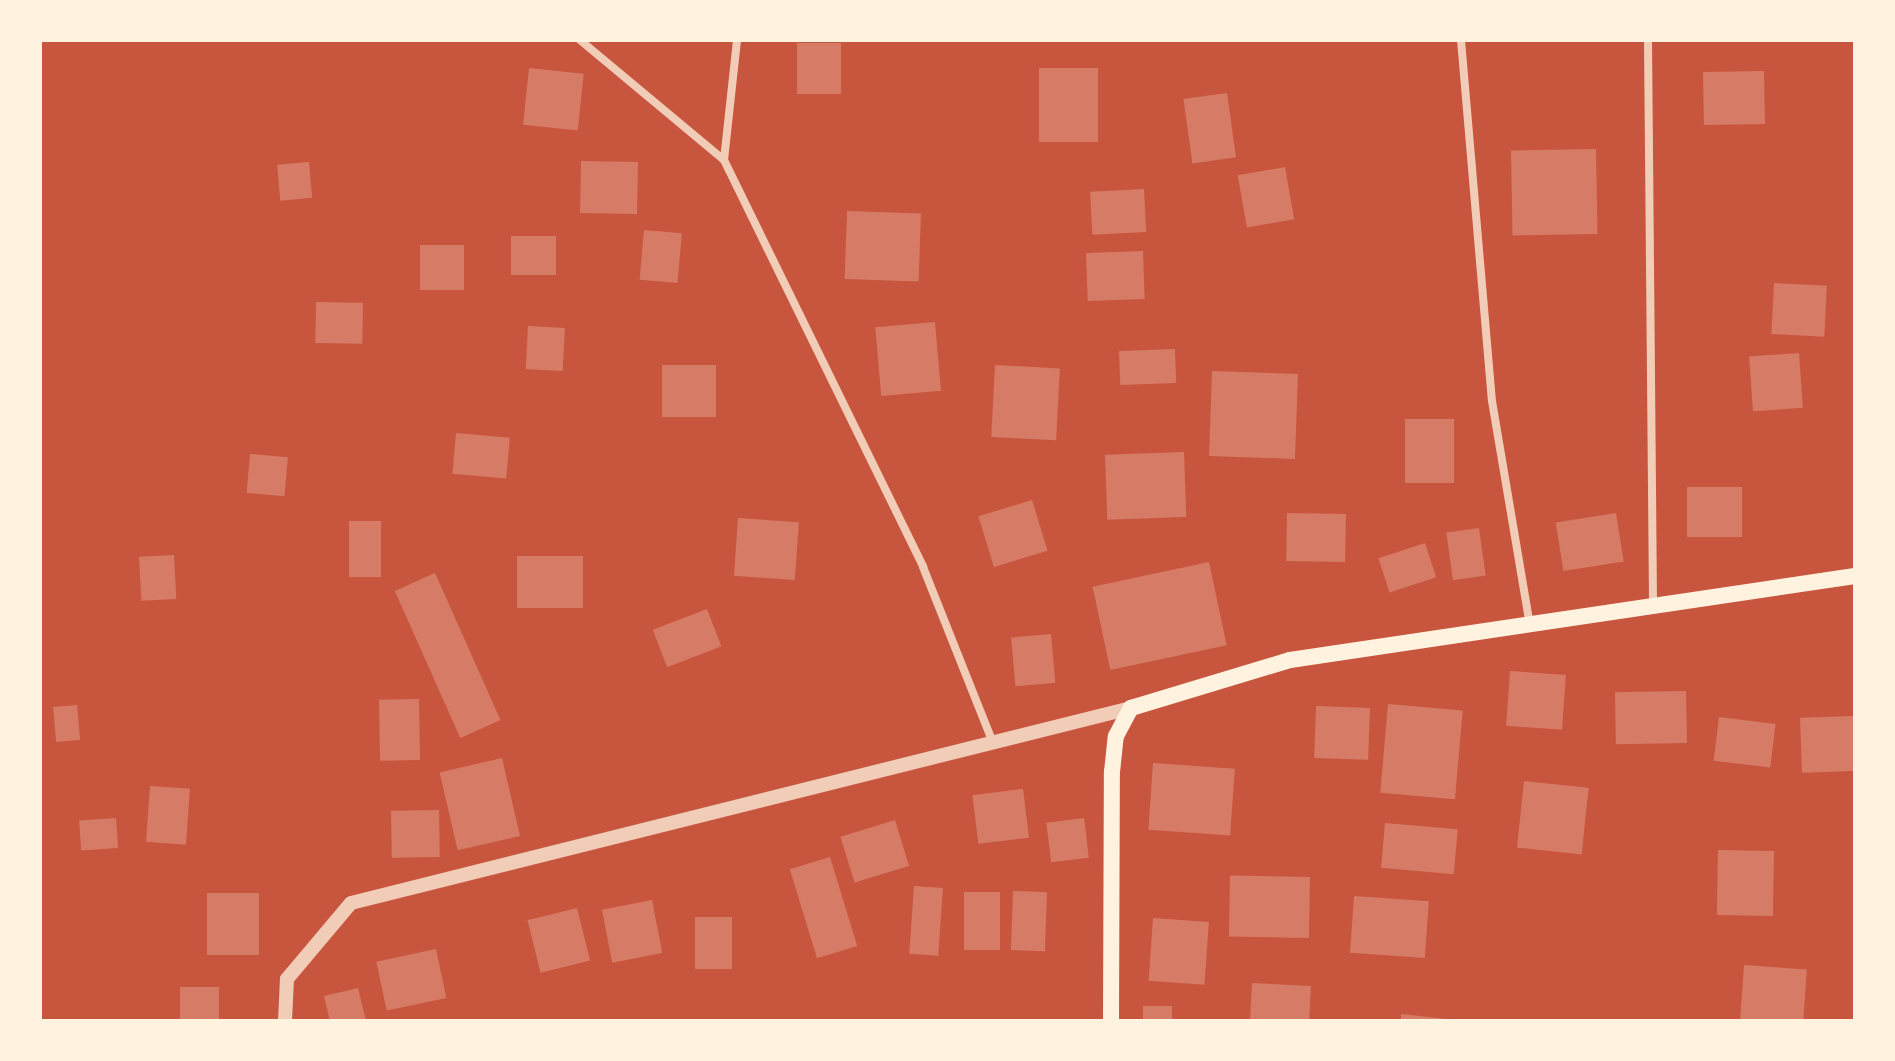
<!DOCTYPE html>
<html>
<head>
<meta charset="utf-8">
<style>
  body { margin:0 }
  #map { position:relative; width:1895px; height:1061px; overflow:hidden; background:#c8553d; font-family:"Playfair Display",serif }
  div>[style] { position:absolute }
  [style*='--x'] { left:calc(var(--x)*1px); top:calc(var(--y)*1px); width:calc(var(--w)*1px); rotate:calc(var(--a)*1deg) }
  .building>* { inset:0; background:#d67c66; transform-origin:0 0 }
  .minor>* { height:8px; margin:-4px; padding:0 4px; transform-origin:4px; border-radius:4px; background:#f1ccb7 }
  .tertiary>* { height:14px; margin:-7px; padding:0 7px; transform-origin:7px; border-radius:7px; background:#f1ccb7 }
  .secondary>* { height:16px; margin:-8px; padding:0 8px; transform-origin:8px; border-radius:8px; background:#fff3e0 }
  span { translate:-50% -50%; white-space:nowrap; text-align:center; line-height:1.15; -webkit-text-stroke:6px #fff3e0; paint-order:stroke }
  .frame { position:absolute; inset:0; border:42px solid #fff3e0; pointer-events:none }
</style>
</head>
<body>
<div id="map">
  <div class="building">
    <i style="left:797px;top:43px;width:44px;height:51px"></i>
    <i style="left:529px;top:68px;width:55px;height:57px;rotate:6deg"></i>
    <i style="left:1039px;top:68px;width:59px;height:74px"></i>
    <i style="left:1764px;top:71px;width:53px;height:61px;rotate:89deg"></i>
    <i style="left:1227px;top:93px;width:65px;height:44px;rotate:82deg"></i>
    <i style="left:1596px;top:149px;width:85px;height:85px;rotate:89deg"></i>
    <i style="left:581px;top:161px;width:57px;height:52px;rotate:1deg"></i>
    <i style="left:309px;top:162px;width:36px;height:32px;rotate:85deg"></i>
    <i style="left:1285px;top:167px;width:53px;height:48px;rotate:80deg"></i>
    <i style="left:1144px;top:189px;width:43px;height:54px;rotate:87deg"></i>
    <i style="left:847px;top:211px;width:74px;height:68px;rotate:2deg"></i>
    <i style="left:644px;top:230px;width:38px;height:50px;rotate:5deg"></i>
    <i style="left:511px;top:236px;width:45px;height:39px"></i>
    <i style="left:420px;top:245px;width:44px;height:45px"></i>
    <i style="left:1143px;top:251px;width:48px;height:57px;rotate:88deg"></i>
    <i style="left:1774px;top:283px;width:53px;height:51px;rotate:3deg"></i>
    <i style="left:316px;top:302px;width:47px;height:41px;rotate:1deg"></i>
    <i style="left:935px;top:322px;width:69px;height:60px;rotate:85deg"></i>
    <i style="left:528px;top:326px;width:37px;height:43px;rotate:3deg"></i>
    <i style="left:1175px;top:349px;width:34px;height:56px;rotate:88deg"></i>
    <i style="left:1799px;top:353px;width:55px;height:50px;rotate:86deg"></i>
    <i style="left:716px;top:365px;width:52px;height:54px;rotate:90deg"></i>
    <i style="left:995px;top:365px;width:65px;height:72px;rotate:3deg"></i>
    <i style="left:1212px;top:371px;width:86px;height:85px;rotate:2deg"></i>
    <i style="left:1405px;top:419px;width:49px;height:64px"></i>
    <i style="left:456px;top:433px;width:54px;height:41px;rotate:5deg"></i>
    <i style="left:1184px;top:452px;width:65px;height:79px;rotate:88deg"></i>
    <i style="left:250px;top:454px;width:38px;height:39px;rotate:5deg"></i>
    <i style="left:1742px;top:487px;width:50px;height:55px;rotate:90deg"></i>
    <i style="left:1032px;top:500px;width:53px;height:56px;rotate:73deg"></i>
    <i style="left:1287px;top:513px;width:59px;height:48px;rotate:1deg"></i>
    <i style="left:1616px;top:513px;width:49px;height:61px;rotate:81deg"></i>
    <i style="left:738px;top:518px;width:61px;height:58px;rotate:4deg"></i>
    <i style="left:349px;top:521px;width:32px;height:56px"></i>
    <i style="left:1479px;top:528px;width:48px;height:33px;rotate:82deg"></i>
    <i style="left:1425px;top:543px;width:36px;height:49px;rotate:72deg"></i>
    <i style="left:174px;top:555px;width:44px;height:35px;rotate:87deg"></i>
    <i style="left:517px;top:556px;width:66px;height:52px"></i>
    <i style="left:1209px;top:562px;width:85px;height:119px;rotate:78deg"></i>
    <i style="left:435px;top:573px;width:161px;height:44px;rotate:66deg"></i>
    <i style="left:707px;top:609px;width:40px;height:58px;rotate:69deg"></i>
    <i style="left:1051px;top:634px;width:49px;height:40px;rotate:85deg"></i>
    <i style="left:1510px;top:671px;width:56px;height:55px;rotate:4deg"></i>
    <i style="left:1686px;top:691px;width:52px;height:71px;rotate:89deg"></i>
    <i style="left:419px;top:699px;width:61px;height:40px;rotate:89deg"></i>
    <i style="left:1388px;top:704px;width:75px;height:89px;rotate:5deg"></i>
    <i style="left:77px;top:705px;width:35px;height:24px;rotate:85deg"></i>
    <i style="left:1316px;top:706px;width:54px;height:52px;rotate:2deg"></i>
    <i style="left:1853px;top:716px;width:55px;height:53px;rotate:88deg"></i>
    <i style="left:1719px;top:717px;width:57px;height:44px;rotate:7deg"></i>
    <i style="left:502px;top:758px;width:80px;height:64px;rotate:77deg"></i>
    <i style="left:1153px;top:763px;width:82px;height:67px;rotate:4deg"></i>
    <i style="left:1524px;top:781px;width:65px;height:67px;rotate:6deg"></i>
    <i style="left:150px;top:786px;width:40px;height:56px;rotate:4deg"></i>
    <i style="left:1023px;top:789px;width:49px;height:51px;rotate:83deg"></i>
    <i style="left:439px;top:810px;width:47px;height:48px;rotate:89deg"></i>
    <i style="left:116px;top:818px;width:30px;height:37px;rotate:86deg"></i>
    <i style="left:1084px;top:818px;width:40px;height:38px;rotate:83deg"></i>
    <i style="left:895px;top:820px;width:48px;height:57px;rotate:73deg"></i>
    <i style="left:1385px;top:823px;width:73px;height:45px;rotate:5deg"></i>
    <i style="left:1718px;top:850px;width:56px;height:65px;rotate:1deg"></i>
    <i style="left:830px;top:857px;width:93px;height:42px;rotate:73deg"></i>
    <i style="left:1310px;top:877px;width:61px;height:80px;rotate:91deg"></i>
    <i style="left:914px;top:886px;width:29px;height:68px;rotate:4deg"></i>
    <i style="left:1013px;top:891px;width:34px;height:59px;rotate:2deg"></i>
    <i style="left:964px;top:892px;width:36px;height:58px"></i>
    <i style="left:207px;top:893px;width:52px;height:62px"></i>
    <i style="left:1354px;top:896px;width:75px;height:57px;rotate:4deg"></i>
    <i style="left:652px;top:900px;width:54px;height:51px;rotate:79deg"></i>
    <i style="left:577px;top:908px;width:54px;height:51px;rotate:76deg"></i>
    <i style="left:695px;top:917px;width:37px;height:52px"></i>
    <i style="left:1153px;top:918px;width:56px;height:63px;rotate:4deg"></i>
    <i style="left:436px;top:949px;width:50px;height:61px;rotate:78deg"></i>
    <i style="left:1744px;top:965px;width:63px;height:56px;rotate:4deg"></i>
    <i style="left:1252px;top:983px;width:59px;height:38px;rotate:3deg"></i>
    <i style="left:180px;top:987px;width:39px;height:34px"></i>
    <i style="clip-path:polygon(358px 988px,366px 1021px,330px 1021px,324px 996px)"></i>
    <i style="left:1143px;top:1006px;width:29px;height:15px"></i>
    <i style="clip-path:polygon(1401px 1014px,1447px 1019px,1447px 1021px,1401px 1021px)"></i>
  </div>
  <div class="minor">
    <i style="--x:580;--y:40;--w:187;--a:39.8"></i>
    <i style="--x:724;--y:160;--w:453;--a:63.9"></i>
    <i style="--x:923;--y:567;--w:186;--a:68.3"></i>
    <i style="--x:1461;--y:40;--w:362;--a:85.1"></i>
    <i style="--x:1492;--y:401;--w:227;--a:80.4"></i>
    <i style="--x:1648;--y:40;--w:567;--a:89.49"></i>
    <i style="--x:724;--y:160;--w:121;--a:-83.8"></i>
  </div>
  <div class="tertiary">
    <i style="--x:285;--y:1021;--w:42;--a:-87.3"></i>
    <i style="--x:287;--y:979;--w:99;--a:-49.9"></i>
    <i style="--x:351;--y:903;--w:804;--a:-14.04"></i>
  </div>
  <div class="secondary">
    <i style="--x:1111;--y:1021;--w:249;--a:-89.8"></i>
    <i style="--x:1112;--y:772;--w:36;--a:-84"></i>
    <i style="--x:1116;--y:736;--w:32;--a:-62"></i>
    <i style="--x:1131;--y:708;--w:166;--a:-16.8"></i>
    <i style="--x:1290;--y:660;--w:571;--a:-8.46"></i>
  </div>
  <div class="frame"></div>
</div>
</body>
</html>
